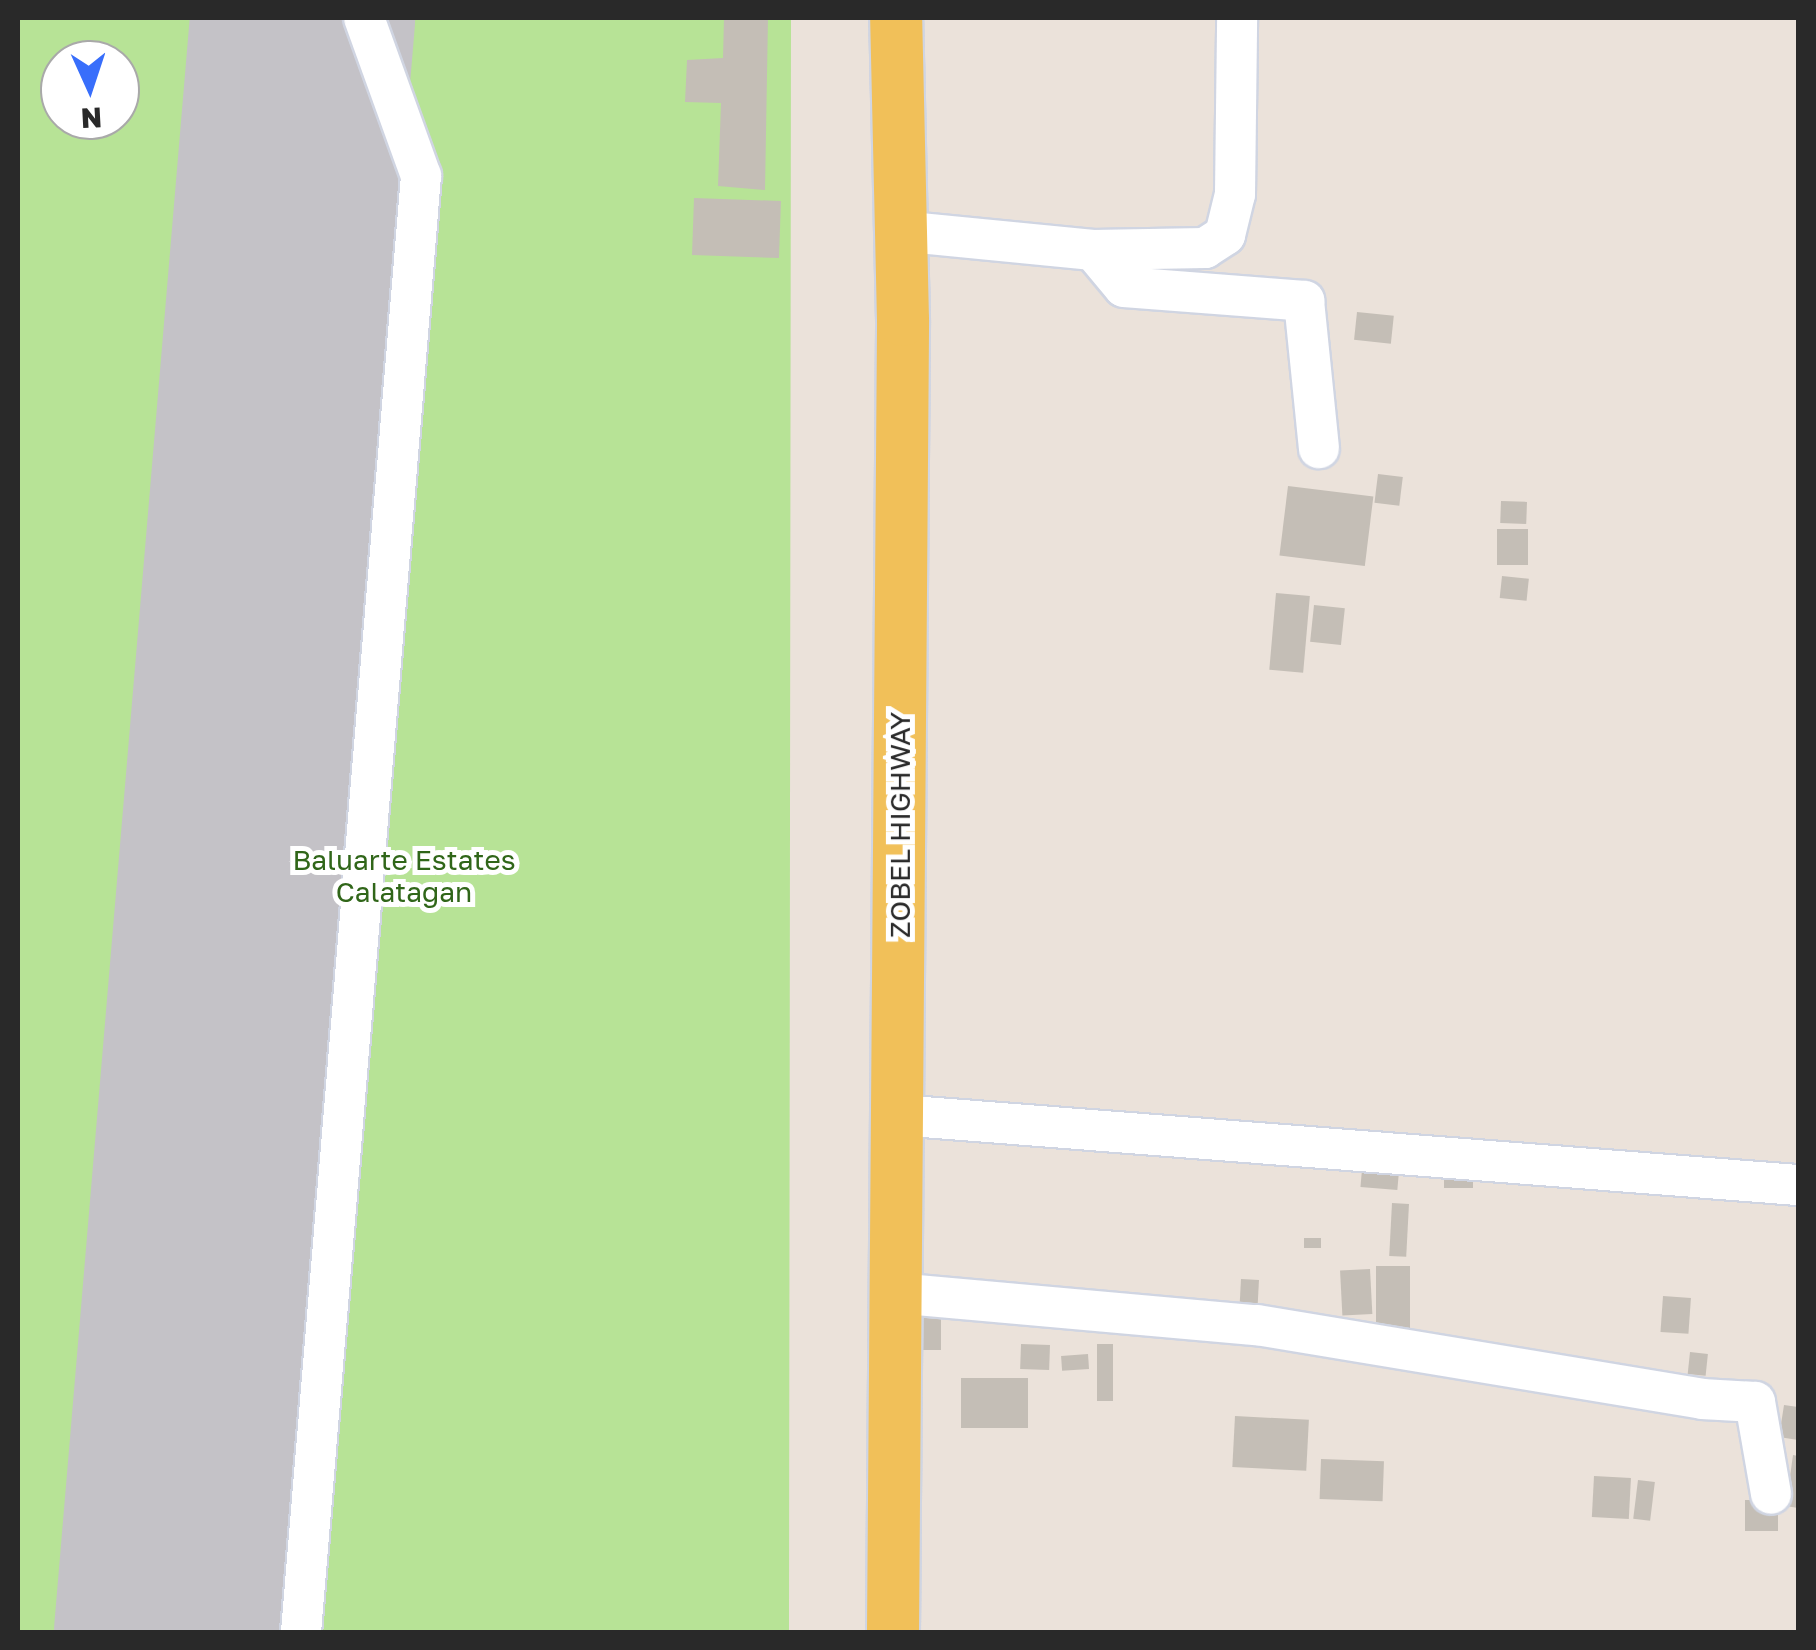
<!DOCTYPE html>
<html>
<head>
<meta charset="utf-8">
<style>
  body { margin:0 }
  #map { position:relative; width:1816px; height:1650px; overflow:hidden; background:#ebe2da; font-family:"Golos Text",sans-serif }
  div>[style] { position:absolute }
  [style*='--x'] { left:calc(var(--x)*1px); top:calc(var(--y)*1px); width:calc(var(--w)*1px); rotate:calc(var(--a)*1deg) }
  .green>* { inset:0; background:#b7e396 }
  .runway>* { height:225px; margin:-112.5px; padding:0 112.5px; transform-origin:112.5px; border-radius:112.5px; background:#c4c2c7 }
  .building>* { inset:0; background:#c4beb6; transform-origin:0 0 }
  .roads { filter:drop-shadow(2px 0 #d0d5e2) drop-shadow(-2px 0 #d0d5e2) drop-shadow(0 2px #d0d5e2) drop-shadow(0 -2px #d0d5e2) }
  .minor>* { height:40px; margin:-20px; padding:0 20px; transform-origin:20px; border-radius:20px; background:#fff }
  .major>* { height:52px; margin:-26px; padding:0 26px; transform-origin:26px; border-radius:26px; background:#f1c059 }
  span { translate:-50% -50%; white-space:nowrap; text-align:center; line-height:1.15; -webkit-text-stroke:10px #fff; paint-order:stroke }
  .street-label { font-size:28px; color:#292929 }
  .park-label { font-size:28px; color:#306619 }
  .frame { position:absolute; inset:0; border:20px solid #292929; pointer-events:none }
  .north { position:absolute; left:40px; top:40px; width:100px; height:100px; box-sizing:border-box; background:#fff; border:2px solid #a9a9a9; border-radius:50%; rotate:177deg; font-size:28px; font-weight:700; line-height:40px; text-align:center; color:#292929 }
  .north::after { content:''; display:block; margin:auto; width:35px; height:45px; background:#386efb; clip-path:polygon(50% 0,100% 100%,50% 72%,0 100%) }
</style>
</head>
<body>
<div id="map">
  <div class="green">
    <i style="clip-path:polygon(evenodd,18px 18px,791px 18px,789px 1632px,18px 1632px,18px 18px,60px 60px,120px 60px,120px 120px,60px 120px,60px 60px)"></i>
  </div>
  <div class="runway">
    <i style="--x:166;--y:1632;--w:1620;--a:-85.18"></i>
  </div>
  <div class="building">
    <i style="clip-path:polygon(724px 18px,768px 18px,765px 190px,718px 186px,721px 103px,685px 102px,687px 60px,723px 58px)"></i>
    <i style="left:694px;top:198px;width:87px;height:57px;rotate:2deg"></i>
    <i style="left:1357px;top:312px;width:37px;height:28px;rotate:6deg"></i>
    <i style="left:1378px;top:474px;width:25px;height:29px;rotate:7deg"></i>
    <i style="left:1288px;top:486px;width:86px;height:70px;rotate:7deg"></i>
    <i style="left:1501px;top:501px;width:26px;height:22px;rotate:2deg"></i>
    <i style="left:1497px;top:529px;width:31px;height:36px"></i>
    <i style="left:1502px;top:576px;width:27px;height:22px;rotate:6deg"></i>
    <i style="left:1276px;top:593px;width:34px;height:77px;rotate:5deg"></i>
    <i style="left:1314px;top:605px;width:31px;height:37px;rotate:6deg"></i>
    <i style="left:1363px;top:1158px;width:37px;height:29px;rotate:5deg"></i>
    <i style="left:1473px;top:1167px;width:21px;height:29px;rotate:90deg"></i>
    <i style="left:1392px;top:1203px;width:17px;height:53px;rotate:3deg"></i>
    <i style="left:1304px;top:1238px;width:17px;height:10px"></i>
    <i style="left:1376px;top:1266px;width:34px;height:70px"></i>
    <i style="left:1370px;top:1269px;width:45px;height:30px;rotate:87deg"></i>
    <i style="left:1241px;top:1279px;width:18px;height:32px;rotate:3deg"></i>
    <i style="left:1663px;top:1296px;width:28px;height:36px;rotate:4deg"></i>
    <i style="left:905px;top:1301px;width:36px;height:49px"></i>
    <i style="left:1097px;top:1344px;width:16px;height:57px"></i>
    <i style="left:1050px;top:1345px;width:25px;height:29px;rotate:92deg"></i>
    <i style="left:1690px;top:1352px;width:18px;height:22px;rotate:6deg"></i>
    <i style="left:1088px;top:1354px;width:15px;height:27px;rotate:86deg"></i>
    <i style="left:961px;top:1378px;width:67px;height:50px"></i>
    <i style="clip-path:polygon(1784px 1405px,1798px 1407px,1798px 1440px,1779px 1437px)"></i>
    <i style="left:1235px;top:1416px;width:74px;height:51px;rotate:3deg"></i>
    <i style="clip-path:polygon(1793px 1455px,1798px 1456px,1798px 1508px,1786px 1506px)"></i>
    <i style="left:1321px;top:1459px;width:63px;height:40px;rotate:2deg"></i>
    <i style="left:1594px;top:1476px;width:37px;height:41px;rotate:3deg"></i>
    <i style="left:1638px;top:1480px;width:17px;height:39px;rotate:7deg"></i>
    <i style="left:1745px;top:1500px;width:33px;height:31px"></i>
  </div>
  <div class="roads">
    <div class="minor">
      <i style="--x:899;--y:231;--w:195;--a:5.6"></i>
      <i style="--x:1093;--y:250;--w:112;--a:-1"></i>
      <i style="--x:1205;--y:248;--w:24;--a:-33"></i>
      <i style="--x:1225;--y:235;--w:42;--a:-76.3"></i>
      <i style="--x:1235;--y:194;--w:176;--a:-89.3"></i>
      <i style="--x:1093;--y:250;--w:48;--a:50"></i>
      <i style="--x:1124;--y:287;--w:181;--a:4.4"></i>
      <i style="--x:1304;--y:301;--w:148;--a:84.2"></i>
      <i style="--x:898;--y:1115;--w:903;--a:4.45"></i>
      <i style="--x:895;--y:1293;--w:363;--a:5.1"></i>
      <i style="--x:1257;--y:1325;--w:451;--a:9.4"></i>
      <i style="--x:1702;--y:1399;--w:53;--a:3.2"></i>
      <i style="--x:1755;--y:1402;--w:93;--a:80.1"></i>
      <i style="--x:301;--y:1632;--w:1461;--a:-85.29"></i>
      <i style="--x:421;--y:176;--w:168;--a:-109.8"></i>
    </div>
    <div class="major">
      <i style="--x:893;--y:1632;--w:1312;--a:-89.56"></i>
      <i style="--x:903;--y:320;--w:302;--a:-91.3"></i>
    </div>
  </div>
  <div class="street-label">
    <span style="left:900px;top:825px;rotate:-90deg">ZOBEL HIGHWAY</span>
  </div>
  <div class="park-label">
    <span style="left:404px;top:876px">Baluarte Estates<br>Calatagan</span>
  </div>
  <div class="frame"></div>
  <div class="north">N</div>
</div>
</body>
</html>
